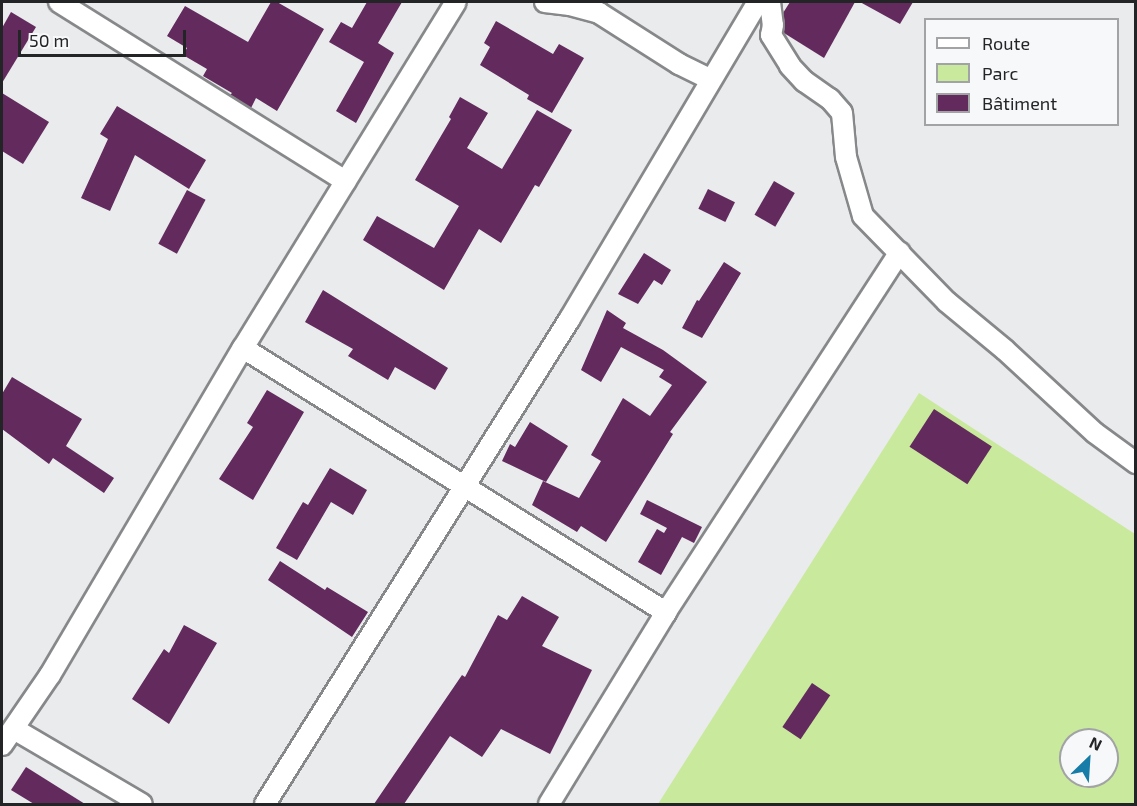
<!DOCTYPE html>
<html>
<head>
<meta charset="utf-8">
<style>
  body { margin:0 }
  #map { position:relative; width:1137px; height:806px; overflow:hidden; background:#e9ebed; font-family:"Exo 2",sans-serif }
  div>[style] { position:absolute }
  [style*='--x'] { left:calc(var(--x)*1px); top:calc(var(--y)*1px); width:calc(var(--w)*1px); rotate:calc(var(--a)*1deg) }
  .green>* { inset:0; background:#c9e99c }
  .building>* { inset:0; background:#622a5d; transform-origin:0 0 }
  .roads { filter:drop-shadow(2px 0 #86888a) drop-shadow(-2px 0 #86888a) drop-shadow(0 2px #86888a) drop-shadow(0 -2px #86888a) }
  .minor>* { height:20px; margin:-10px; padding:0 10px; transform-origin:10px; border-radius:10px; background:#fff }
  span { translate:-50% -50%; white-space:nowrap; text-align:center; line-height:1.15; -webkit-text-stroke:6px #f7f8fa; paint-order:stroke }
  .frame { position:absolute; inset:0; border:3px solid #232425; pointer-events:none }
  .legend { position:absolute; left:924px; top:18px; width:195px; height:108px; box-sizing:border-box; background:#f7f8fa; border:2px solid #a2a3a5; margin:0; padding:8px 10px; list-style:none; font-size:18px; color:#232425 }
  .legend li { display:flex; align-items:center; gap:12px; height:30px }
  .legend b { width:30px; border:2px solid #a2a3a5 }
  .north { position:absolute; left:1059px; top:728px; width:60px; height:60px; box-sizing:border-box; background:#f7f8fa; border:2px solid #a2a3a5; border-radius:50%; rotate:25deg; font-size:16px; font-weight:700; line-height:24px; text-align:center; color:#232425 }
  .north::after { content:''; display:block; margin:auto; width:21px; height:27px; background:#167da8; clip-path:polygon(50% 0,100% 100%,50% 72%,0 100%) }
  .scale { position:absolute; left:18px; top:30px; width:168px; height:27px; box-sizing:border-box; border:3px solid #232425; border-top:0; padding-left:8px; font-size:18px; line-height:21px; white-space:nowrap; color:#232425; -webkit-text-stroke:4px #f7f8fa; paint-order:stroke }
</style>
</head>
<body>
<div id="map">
  <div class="green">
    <i style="clip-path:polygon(evenodd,919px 393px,1135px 534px,1135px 804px,658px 804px,919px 393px,1071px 740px,1107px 740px,1107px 776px,1071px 776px,1071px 740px)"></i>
  </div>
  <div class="building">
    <i style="clip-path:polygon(271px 2px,277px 2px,324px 29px,277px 111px,256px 98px,251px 108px,230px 95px,232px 93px,203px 76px,207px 69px,183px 55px,187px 48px,167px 36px,185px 6px,248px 42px)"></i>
    <i style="clip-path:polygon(367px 2px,402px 2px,378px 43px,394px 53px,356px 123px,336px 111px,364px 62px,329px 42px,341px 22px,352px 28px)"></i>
    <i style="clip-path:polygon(790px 2px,855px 2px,824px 58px,784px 33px,783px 13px)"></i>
    <i style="clip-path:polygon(860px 2px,913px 2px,900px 24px)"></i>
    <i style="clip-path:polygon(11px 12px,36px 27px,2px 83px,2px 28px)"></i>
    <i style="clip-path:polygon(496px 21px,553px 54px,559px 44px,584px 58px,552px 113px,527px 99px,529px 95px,480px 65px,490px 47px,484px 43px)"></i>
    <i style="clip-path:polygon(2px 93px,49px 122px,23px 164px,2px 151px)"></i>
    <i style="clip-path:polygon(460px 97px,488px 113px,467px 148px,502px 169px,537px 110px,572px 130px,539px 187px,535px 185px,501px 243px,479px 229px,444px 290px,363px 240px,377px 216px,434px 248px,459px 206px,415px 180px,451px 119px,449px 117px)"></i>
    <i style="clip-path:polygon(117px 106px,206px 160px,189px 189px,135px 155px,110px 211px,81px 198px,108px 139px,100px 134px)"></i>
    <i style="left:774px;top:181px;width:24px;height:39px;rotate:30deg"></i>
    <i style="left:708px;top:189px;width:30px;height:22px;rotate:26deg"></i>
    <i style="left:187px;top:190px;width:21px;height:61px;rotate:28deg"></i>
    <i style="clip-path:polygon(644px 253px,671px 270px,662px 285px,654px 280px,638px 304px,618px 294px)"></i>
    <i style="clip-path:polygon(724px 262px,741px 273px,702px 338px,682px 328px,697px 300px,699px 301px)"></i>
    <i style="clip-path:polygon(323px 290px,448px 368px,435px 390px,395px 367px,388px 380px,348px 356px,353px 349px,305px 322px)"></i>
    <i style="clip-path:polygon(607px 310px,626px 323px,623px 328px,663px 350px,707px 382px,670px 432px,673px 434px,606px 542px,581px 526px,577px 532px,532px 505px,543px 481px,579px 498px,601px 461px,591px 455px,623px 398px,650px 416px,672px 385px,659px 377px,664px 370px,621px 347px,601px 382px,581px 370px)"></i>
    <i style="clip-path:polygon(12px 377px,82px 419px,66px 446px,114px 478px,104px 493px,53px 458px,49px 464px,2px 429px,2px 394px)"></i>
    <i style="clip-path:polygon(267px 390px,304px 412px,253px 500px,219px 479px,253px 427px,247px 423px)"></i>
    <i style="left:934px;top:409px;width:69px;height:45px;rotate:33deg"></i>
    <i style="clip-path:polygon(530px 422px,568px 446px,546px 482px,502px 461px,510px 444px,515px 447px)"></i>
    <i style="clip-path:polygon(330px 468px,367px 490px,353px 515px,331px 502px,297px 560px,276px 548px,303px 502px,308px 505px)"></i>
    <i style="clip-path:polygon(647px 500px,702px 527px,694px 543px,682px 537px,661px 575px,638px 562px,657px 529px,664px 533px,667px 528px,640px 514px)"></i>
    <i style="clip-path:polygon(280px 561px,325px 590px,327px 587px,368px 612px,352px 637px,268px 580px)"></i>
    <i style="clip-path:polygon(522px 596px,559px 617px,542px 646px,592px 670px,550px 754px,501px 729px,482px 757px,450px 736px,404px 804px,374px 804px,462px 675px,465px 677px,498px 615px,507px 620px)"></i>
    <i style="clip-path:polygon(184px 625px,217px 643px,169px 724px,132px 699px,164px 649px,169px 653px)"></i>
    <i style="left:812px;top:683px;width:22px;height:53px;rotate:34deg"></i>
    <i style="clip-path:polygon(26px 767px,85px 804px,34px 804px,11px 790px)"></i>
  </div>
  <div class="roads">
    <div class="minor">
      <i style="--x:59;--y:2;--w:338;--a:32"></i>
      <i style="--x:545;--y:2;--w:25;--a:7"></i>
      <i style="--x:570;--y:5;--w:30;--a:15"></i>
      <i style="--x:599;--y:13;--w:95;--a:32.5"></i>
      <i style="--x:679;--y:64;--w:34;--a:26"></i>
      <i style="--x:770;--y:2;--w:23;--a:83"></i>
      <i style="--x:773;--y:25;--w:10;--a:101"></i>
      <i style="--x:771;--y:35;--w:36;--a:58"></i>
      <i style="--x:790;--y:66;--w:21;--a:47"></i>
      <i style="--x:804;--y:81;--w:32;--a:35"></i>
      <i style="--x:830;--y:99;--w:18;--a:49"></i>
      <i style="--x:842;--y:113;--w:44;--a:84.8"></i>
      <i style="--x:846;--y:157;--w:61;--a:73.9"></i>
      <i style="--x:863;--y:216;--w:120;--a:45.7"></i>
      <i style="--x:947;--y:302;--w:75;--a:39.6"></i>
      <i style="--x:1005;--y:350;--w:122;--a:42.7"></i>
      <i style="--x:1095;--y:433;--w:51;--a:36.2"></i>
      <i style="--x:243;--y:348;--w:499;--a:32"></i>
      <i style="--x:14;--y:729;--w:148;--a:30.4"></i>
      <i style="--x:2;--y:745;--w:85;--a:-55.6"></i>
      <i style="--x:50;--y:675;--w:380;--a:-59.5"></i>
      <i style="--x:243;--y:348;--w:406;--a:-58.4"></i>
      <i style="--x:265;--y:804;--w:572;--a:-57.87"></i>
      <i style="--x:569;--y:320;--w:370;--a:-59.3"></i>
      <i style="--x:549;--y:804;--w:225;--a:-58.6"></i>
      <i style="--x:666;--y:612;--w:429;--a:-57"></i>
    </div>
  </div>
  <div class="frame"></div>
  <ul class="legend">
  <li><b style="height:8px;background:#fff"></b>Route</li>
  <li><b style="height:16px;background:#c9e99c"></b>Parc</li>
  <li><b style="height:16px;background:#622a5d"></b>Bâtiment</li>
  </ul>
  <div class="north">N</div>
  <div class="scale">50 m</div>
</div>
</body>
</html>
